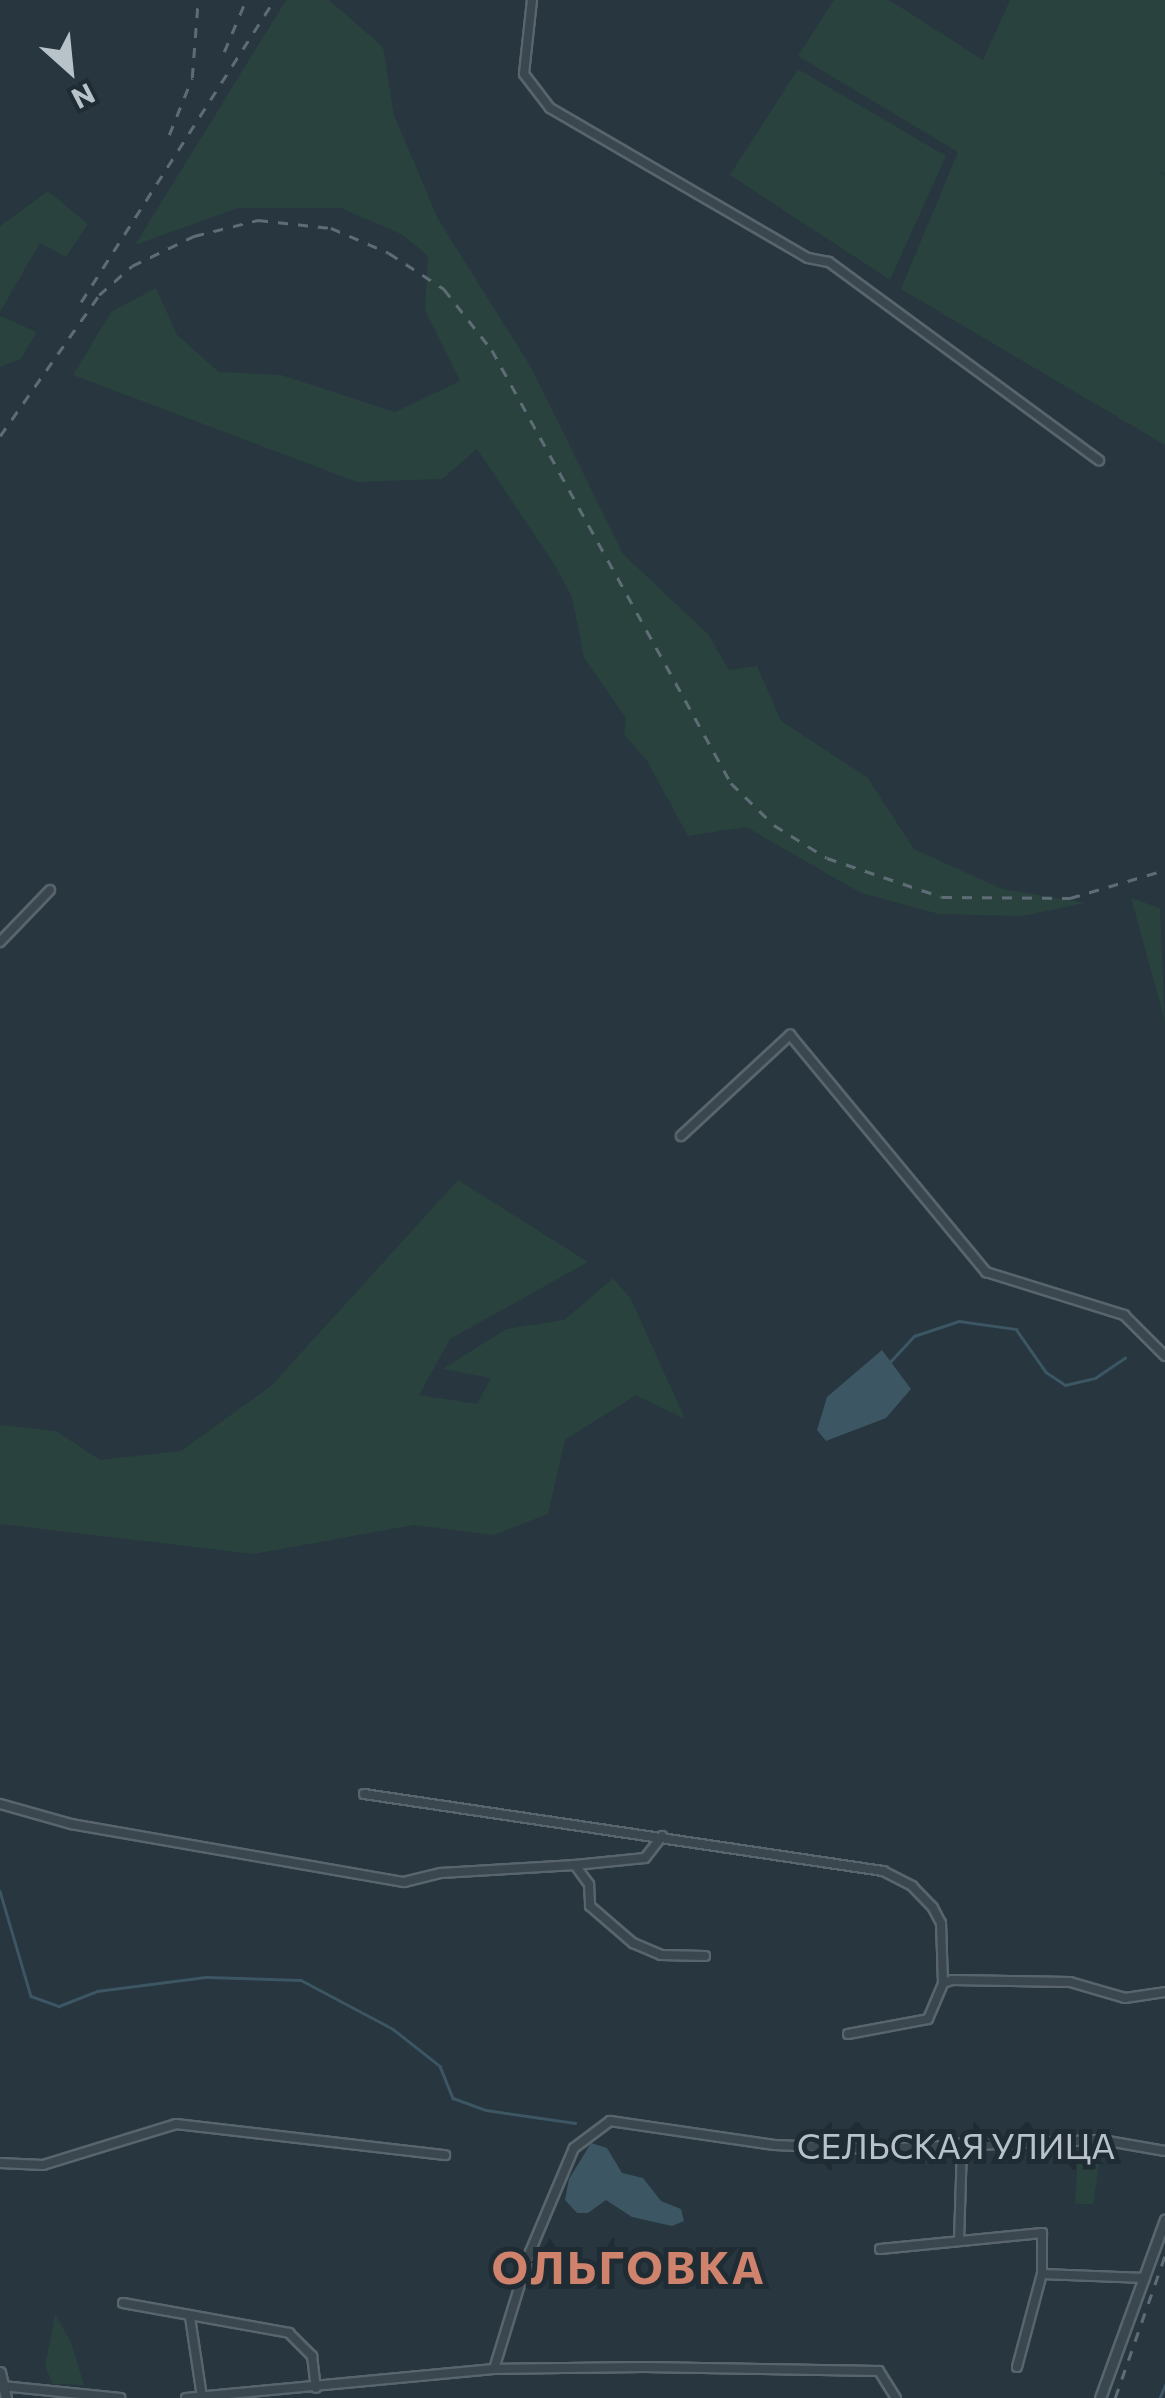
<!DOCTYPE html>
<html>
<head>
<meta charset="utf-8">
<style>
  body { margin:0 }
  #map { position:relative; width:1165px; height:2398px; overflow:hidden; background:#27363f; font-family:Commissioner,sans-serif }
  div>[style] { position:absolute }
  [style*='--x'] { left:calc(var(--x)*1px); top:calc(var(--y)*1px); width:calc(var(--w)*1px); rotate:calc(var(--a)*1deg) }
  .green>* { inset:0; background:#2a423e }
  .water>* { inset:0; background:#3c5664 }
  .stream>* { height:2.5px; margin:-1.25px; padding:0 1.25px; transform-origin:1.25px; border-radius:1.25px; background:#3c5664 }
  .roads { filter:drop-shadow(2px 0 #59656c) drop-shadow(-2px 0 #59656c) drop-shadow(0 2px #59656c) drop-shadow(0 -2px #59656c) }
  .minor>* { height:8px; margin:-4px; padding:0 4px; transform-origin:4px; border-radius:4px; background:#3b474f }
  .tertiary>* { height:9px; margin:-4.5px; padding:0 4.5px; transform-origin:4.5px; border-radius:4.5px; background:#3b474f }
  .rail>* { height:2.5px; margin-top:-1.25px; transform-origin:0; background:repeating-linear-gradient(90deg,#5d6c75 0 10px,transparent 0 20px) }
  span { translate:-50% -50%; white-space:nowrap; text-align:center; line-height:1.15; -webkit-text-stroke:10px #202c34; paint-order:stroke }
  .street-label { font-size:35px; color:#b7c2c9 }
  .district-label { font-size:45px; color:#cf826c; font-weight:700; letter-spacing:2.5px }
  .north { position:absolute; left:20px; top:20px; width:100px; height:100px; -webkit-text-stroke:8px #202c34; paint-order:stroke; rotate:153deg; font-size:28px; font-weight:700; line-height:40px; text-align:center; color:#b7c2c9 }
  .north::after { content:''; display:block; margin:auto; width:35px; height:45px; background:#b7c2c9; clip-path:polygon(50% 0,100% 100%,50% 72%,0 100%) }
</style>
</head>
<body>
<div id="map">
  <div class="green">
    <i style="clip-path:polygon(286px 0,329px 0,383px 47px,394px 115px,438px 219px,532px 369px,623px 554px,708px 634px,729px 670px,757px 666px,781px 721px,867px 777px,914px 849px,1002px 889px,1085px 903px,1023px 916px,939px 914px,861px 893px,746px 827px,688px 836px,647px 761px,624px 735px,626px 718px,584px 658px,572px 597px,554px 564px,477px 449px,442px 479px,357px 482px,73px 375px,111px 312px,156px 288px,177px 335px,219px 372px,281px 375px,395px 412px,460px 381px,425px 310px,428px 256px,403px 235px,341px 208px,238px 208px,135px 245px)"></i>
    <i style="clip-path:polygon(834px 0,889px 0,983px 60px,1010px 0,1165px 0,1165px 174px,1157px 170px,1165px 176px,1165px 445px,901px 289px,958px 152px,798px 56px)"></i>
    <i style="clip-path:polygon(798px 69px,946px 156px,890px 280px,730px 175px)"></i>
    <i style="clip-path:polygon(48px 191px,88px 224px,66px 257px,40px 243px,0 312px,0 226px)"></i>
    <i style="clip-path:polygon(0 316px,37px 332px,21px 359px,0 367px)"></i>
    <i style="clip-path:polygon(1131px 898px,1160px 908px,1165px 1022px)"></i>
    <i style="clip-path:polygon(458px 1180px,588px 1262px,450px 1339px,419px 1395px,477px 1404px,491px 1378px,443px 1369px,506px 1329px,564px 1320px,613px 1278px,631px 1299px,685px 1419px,636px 1395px,565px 1440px,548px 1514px,494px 1535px,414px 1525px,254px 1554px,0 1524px,0 1425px,56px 1431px,100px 1460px,181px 1451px,271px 1386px)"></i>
    <i style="clip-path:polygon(1101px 2151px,1093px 2204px,1075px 2204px,1078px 2152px)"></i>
    <i style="clip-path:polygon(55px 2314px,71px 2342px,84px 2385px,53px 2384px,45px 2367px)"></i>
  </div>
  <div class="water">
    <i style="clip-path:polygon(882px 1350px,911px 1389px,886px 1418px,826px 1441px,817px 1430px,827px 1397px)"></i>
    <i style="clip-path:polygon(591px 2143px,607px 2148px,622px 2173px,643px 2178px,661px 2201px,681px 2209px,684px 2221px,672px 2226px,632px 2217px,606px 2200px,588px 2213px,577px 2213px,565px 2200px,569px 2179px)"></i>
  </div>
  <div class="stream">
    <i style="--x:888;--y:1364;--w:38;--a:-47"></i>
    <i style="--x:914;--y:1336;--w:47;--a:-18.4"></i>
    <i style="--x:959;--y:1321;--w:58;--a:8"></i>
    <i style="--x:1016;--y:1329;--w:52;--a:55.1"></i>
    <i style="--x:1046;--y:1372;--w:23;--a:34"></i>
    <i style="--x:1065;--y:1385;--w:31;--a:-13"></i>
    <i style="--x:1095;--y:1378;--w:36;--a:-34"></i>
    <i style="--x:0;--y:1891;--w:109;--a:73.6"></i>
    <i style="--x:31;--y:1996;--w:30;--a:20"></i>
    <i style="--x:59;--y:2006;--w:41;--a:-21.5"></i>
    <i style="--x:97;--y:1991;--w:111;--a:-7.3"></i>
    <i style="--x:207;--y:1977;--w:94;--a:1.8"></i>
    <i style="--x:301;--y:1980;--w:104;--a:28"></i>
    <i style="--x:393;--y:2029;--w:60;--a:38.2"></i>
    <i style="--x:440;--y:2066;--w:35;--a:68"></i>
    <i style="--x:453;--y:2098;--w:35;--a:20"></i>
    <i style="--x:486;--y:2110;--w:90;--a:8.3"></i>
    <i style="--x:1160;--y:2397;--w:13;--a:-67"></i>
  </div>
  <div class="roads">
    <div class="minor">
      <i style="--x:532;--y:0;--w:74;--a:96.2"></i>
      <i style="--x:524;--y:74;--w:43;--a:52.6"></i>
      <i style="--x:550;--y:108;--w:298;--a:30.2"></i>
      <i style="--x:808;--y:258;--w:21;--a:11"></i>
      <i style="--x:829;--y:262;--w:335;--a:36.3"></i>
      <i style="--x:0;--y:942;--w:72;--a:-46.1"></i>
      <i style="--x:681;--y:1136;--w:149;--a:-42.8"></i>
      <i style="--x:790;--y:1035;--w:308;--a:50.4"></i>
      <i style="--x:986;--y:1272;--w:145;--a:17.3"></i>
      <i style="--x:1124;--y:1315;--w:58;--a:45"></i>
      <i style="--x:364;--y:1794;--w:525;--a:8.44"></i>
      <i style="--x:883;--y:1871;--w:33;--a:27"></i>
      <i style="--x:912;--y:1886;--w:30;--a:46"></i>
      <i style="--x:933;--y:1908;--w:17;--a:62"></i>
      <i style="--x:941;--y:1923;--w:60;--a:88.1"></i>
      <i style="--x:0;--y:1804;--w:74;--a:15.7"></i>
      <i style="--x:71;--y:1824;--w:338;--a:9.9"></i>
      <i style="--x:404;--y:1882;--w:38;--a:-14"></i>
      <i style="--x:441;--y:1873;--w:134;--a:-3.4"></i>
      <i style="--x:575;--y:1865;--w:24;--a:54"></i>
      <i style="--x:589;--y:1884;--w:22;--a:87"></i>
      <i style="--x:590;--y:1906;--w:57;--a:40.7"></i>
      <i style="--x:633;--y:1943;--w:30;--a:23"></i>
      <i style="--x:661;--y:1955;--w:44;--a:1.3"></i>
      <i style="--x:575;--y:1865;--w:70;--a:-5.7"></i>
      <i style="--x:645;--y:1858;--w:28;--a:-52"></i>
      <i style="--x:848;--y:2034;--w:81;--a:-10.6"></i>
      <i style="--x:928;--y:2019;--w:39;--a:-67"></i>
      <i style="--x:943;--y:1983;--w:9;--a:-18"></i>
      <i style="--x:952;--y:1980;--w:118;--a:1"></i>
      <i style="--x:1070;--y:1982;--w:57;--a:16.2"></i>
      <i style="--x:1125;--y:1998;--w:40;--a:-8.5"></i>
      <i style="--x:0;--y:2163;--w:43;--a:2.7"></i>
      <i style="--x:43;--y:2165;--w:139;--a:-17.1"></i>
      <i style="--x:176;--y:2124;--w:271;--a:6.6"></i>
      <i style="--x:959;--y:2241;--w:98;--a:-88.2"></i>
      <i style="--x:880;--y:2249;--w:163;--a:-5.6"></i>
      <i style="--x:1042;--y:2233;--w:41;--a:90"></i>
      <i style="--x:123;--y:2303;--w:169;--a:10.2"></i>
      <i style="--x:289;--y:2333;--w:33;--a:45"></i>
      <i style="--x:312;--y:2356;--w:32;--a:83"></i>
      <i style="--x:190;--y:2317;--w:81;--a:81.5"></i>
      <i style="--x:1017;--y:2367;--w:96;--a:-75"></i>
      <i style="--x:1042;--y:2274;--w:103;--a:2.2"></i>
      <i style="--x:494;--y:2369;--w:122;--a:-72.9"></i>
      <i style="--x:530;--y:2252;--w:113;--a:-67.1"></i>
      <i style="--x:574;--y:2148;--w:45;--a:-36.9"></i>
      <i style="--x:610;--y:2121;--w:166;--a:8.3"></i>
      <i style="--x:774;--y:2145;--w:99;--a:2.3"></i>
      <i style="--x:873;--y:2149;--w:229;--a:-2.3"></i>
      <i style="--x:1102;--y:2140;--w:64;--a:9.9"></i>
      <i style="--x:2;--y:2386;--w:119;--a:5.8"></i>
      <i style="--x:186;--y:2398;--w:309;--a:-5.4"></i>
      <i style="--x:494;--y:2369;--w:150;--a:-0.8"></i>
      <i style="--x:644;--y:2367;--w:235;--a:1"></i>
      <i style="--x:879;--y:2371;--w:32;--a:58"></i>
    </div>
    <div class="tertiary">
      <i style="--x:0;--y:2372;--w:27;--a:77"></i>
      <i style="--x:1100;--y:2398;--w:190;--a:-70"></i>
    </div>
  </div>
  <div class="rail">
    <i style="--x:224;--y:52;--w:56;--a:-67.1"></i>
    <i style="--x:169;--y:135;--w:61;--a:-68"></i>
    <i style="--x:192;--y:78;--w:78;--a:-85.6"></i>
    <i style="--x:81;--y:302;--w:358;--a:-57.4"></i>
    <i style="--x:0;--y:436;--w:172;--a:-54.9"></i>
    <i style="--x:99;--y:295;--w:44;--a:-41.3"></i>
    <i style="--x:132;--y:266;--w:69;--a:-25.8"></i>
    <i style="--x:194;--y:236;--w:66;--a:-14"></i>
    <i style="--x:258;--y:220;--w:73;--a:6.3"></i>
    <i style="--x:331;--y:228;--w:63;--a:23.3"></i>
    <i style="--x:389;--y:253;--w:66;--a:33.2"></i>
    <i style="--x:444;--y:289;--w:78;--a:51.8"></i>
    <i style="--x:492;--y:350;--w:495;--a:61.1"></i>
    <i style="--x:731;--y:783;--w:60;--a:44.3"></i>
    <i style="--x:774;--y:825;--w:62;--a:31.9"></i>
    <i style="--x:827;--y:858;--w:121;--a:18.7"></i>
    <i style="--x:942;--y:897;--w:128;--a:0.4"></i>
    <i style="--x:1070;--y:898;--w:99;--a:-16.4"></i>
    <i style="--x:1115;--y:2398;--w:151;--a:-70.7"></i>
  </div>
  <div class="street-label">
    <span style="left:956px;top:2145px">СЕЛЬСКАЯ УЛИЦА</span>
  </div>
  <div class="district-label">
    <span style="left:629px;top:2266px">ОЛЬГОВКА</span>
  </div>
  <div class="north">N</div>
</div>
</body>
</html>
